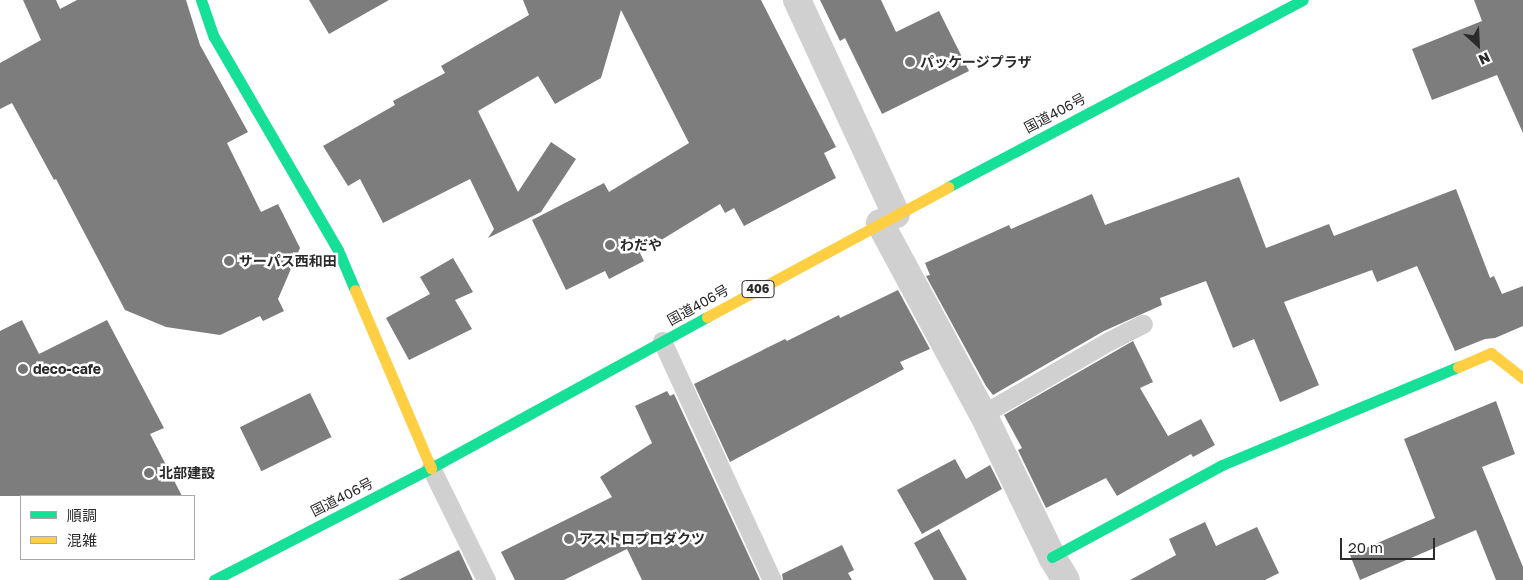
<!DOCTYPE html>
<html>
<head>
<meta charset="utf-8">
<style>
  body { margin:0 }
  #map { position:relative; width:1523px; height:580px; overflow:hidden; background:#fff; font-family:"Golos Text","Noto Sans JP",sans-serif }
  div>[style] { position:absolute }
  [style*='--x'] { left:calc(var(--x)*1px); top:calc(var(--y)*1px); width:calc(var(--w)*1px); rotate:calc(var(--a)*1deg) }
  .building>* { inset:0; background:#7d7d7d; transform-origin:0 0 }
  .lane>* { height:19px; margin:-9.5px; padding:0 9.5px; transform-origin:9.5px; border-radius:9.5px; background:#d0d0d0 }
  .street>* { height:28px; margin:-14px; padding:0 14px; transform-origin:14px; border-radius:14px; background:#d0d0d0 }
  .fast>* { height:11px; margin:-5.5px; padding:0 5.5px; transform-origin:5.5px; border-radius:5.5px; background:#16e098 }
  .slow>* { height:11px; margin:-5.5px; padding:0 5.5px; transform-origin:5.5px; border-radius:5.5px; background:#ffcf43 }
  .dots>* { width:14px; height:14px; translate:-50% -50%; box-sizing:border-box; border:2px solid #fff; border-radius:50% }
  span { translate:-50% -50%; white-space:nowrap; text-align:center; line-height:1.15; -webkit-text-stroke:5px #fff; paint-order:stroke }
  .shield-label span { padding:1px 4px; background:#fff; border:1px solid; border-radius:4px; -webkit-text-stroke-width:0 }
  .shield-label { font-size:12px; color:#2b2b2b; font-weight:700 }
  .poi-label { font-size:14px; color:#2b2b2b; font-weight:700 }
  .left { translate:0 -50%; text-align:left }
  .street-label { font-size:14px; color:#2b2b2b }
  .legend { position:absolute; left:20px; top:495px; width:175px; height:65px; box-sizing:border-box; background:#fff; border:1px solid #aaa; margin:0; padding:6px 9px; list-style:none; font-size:15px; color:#2b2b2b }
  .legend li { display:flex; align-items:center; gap:10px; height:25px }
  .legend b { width:25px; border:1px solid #aaa }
  .north { position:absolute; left:1453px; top:20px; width:50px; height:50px; -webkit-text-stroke:4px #fff; paint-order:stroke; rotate:155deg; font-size:14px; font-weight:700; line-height:20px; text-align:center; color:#2b2b2b }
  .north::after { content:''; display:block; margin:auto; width:18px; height:22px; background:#2b2b2b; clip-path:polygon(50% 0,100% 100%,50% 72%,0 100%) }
  .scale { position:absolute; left:1340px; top:538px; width:95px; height:22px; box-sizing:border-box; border:2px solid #2b2b2b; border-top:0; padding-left:6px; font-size:15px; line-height:18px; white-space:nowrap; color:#2b2b2b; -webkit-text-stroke:4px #fff; paint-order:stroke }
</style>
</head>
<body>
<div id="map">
  <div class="building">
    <i style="clip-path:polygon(23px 0,56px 0,60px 9px,77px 0,186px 0,200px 45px,248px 132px,227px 143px,261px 212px,278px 204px,300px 248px,278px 299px,284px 311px,263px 321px,260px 316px,220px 335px,166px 327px,125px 310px,56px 179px,54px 180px,12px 103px,0 109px,0 63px,41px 40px)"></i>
    <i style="clip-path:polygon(309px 0,389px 0,329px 34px)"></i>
    <i style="clip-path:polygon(523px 0,761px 0,836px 147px,824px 153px,836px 178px,744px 226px,734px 208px,725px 213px,720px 204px,640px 253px,644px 261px,609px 279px,605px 271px,566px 290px,532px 220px,604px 183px,609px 192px,689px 143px,621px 10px,601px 78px,555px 104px,538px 76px,478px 111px,518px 192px,551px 142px,576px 159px,541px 212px,488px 238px,494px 229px,470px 179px,383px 223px,360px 179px,348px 186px,323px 146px,395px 105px,393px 101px,445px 73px,441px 66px,529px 15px)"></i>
    <i style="clip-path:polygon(820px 0,881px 0,896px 32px,939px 11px,969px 71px,882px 114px,845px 38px,840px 41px)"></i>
    <i style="clip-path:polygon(1474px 0,1523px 0,1523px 133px,1497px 75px,1432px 100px,1412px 49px,1482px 21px)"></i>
    <i style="clip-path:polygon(1239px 177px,1266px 248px,1329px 224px,1334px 236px,1456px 189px,1490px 278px,1494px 276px,1502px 294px,1523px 286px,1523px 326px,1495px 338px,1485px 339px,1455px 351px,1417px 266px,1377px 282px,1372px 270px,1284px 302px,1319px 385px,1280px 402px,1254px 339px,1233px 348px,1206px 281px,1160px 298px,1162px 305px,1104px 331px,993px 395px,986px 386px,926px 276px,930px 275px,925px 263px,1009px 225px,1011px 229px,1092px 194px,1105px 225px)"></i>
    <i style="clip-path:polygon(453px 258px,473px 292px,455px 300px,472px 329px,409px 360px,386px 318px,430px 294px,420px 277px)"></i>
    <i style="clip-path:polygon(898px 290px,930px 349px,900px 362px,904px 369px,730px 462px,694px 384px,785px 339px,787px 341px,839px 315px,840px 318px)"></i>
    <i style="clip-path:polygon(22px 320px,39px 354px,107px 320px,164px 428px,150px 434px,182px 496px,0 496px,0 331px)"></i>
    <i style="clip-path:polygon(1133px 341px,1153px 382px,1140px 388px,1168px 436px,1201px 419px,1215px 445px,1193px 457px,1191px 454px,1117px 496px,1106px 478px,1046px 508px,1018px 450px,1022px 448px,1004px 415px)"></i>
    <i style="clip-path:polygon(667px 391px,670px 396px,674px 394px,760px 580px,642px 580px,627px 549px,564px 580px,515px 580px,501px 552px,612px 497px,600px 477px,652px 443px,635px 406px)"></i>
    <i style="left:310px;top:393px;width:49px;height:78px;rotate:64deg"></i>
    <i style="clip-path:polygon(1496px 401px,1515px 454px,1482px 467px,1523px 567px,1523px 580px,1496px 580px,1476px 530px,1360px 580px,1350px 555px,1435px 518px,1404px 439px)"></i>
    <i style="clip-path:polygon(955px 459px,966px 479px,990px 465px,1002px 489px,922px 534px,897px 490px)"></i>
    <i style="clip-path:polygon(1205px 522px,1216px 546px,1257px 527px,1279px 573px,1265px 580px,1130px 580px,1176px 555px,1169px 539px)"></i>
    <i style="clip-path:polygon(939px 529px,967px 580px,934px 580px,914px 543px)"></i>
    <i style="clip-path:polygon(842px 545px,854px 570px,848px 573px,852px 580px,783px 580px,782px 574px)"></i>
    <i style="clip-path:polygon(459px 550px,473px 580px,398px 580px)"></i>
  </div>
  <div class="lane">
    <i style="--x:662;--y:341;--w:263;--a:65.3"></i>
    <i style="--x:983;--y:414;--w:146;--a:-30.1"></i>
    <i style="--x:1109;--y:341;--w:38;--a:-27"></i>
    <i style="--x:431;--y:468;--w:125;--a:63.8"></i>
  </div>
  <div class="street">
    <i style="--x:797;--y:0;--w:236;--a:65.2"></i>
    <i style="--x:880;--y:223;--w:217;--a:61.7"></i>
    <i style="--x:983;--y:414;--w:159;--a:64.2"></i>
    <i style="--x:1052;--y:557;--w:27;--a:59"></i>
  </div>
  <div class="fast">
    <i style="--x:201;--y:0;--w:39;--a:71"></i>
    <i style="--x:214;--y:37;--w:246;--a:59.8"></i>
    <i style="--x:338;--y:250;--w:43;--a:67"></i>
    <i style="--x:948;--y:187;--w:401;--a:-27.8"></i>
    <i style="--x:1052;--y:557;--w:193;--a:-28.4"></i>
    <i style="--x:1222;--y:465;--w:256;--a:-22.6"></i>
    <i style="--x:214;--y:580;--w:244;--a:-27.3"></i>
    <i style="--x:431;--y:468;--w:315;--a:-28.7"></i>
  </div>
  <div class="slow">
    <i style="--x:355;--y:290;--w:194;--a:66.9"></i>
    <i style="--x:707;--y:317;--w:274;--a:-28.3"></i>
    <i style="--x:1458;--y:367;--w:36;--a:-23"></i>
    <i style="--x:1491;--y:353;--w:41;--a:38"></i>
  </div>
  <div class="dots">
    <i style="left:910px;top:62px;background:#757575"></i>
    <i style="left:610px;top:245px;background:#757575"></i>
    <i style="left:229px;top:261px;background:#757575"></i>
    <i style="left:23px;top:369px;background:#757575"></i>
    <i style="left:149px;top:473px;background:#757575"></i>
    <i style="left:569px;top:539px;background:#757575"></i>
  </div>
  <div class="shield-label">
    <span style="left:758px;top:289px">406</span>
  </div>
  <div class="poi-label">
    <span class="left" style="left:920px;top:62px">パッケージプラザ</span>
    <span class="left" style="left:620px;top:245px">わだや</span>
    <span class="left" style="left:239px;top:261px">サーパス西和田</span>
    <span class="left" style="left:33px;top:369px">deco-cafe</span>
    <span class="left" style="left:159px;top:473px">北部建設</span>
    <span class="left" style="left:579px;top:539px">アストロプロダクツ</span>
  </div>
  <div class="street-label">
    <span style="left:1055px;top:113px;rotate:-28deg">国道406号</span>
    <span style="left:698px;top:305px;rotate:-29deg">国道406号</span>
    <span style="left:342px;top:497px;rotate:-27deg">国道406号</span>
  </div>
  <ul class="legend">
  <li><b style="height:6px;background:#16e098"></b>順調</li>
  <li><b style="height:6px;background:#ffcf43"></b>混雑</li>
  </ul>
  <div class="north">N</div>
  <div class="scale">20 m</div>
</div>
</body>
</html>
